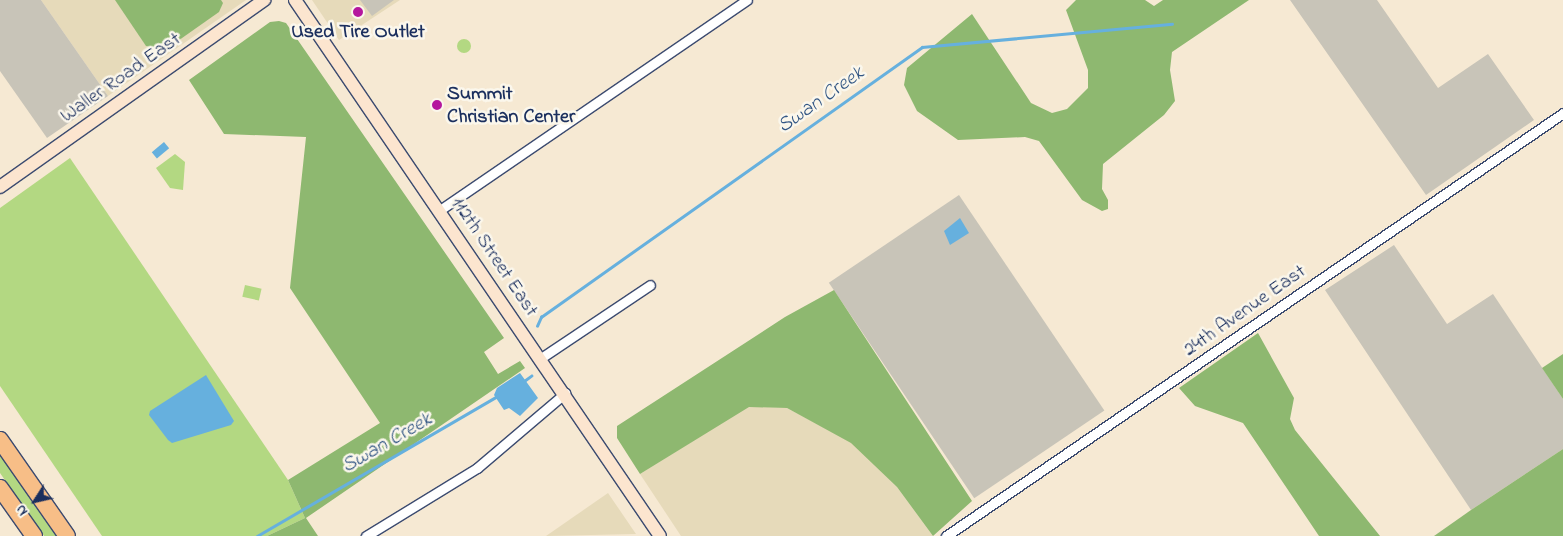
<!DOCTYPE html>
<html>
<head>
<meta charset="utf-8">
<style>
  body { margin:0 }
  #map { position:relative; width:1563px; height:536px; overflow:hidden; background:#f6e9d3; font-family:"Indie Flower",sans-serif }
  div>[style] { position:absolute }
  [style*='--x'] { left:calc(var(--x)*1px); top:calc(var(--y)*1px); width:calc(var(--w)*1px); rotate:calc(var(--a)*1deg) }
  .built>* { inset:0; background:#e6daba }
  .industrial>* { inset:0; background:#c8c4b8; transform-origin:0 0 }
  .green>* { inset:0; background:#b3d882; transform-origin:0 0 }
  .round { border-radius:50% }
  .forest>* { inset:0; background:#8eb870 }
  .water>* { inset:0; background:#66b0de; transform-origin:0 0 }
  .stream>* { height:2.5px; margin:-1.25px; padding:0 1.25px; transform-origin:1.25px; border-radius:1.25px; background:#66b0de }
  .roads { filter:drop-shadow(1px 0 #3c4b70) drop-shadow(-1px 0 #3c4b70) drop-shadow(0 1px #3c4b70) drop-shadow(0 -1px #3c4b70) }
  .street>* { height:9px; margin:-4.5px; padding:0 4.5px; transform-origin:4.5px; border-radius:4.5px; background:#fff }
  .secondary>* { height:12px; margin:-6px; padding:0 6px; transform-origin:6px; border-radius:6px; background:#fce5cf }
  .highway>* { height:16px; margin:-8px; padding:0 8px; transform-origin:8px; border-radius:8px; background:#f7be87 }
  .dots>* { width:14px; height:14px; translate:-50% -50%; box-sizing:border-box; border:2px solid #fbf7ec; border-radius:50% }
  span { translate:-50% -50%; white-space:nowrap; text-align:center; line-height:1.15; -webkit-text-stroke:5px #fbf7ec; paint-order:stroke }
  .poi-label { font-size:20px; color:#1b2f5e; font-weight:700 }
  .left { translate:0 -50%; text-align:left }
  .street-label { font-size:20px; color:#1b2f5e }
  .water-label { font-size:21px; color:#325684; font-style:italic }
  .north { position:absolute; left:10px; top:476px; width:50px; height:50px; -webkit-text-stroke:4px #fbf7ec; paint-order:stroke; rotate:235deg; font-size:14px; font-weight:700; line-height:20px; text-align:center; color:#1b2f5e }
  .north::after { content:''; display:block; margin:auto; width:18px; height:22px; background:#1b2f5e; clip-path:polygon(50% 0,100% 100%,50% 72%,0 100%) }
</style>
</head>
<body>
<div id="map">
  <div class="built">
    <i style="clip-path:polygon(41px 0,246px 0,108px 96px)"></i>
    <i style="clip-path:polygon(312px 0,400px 0,339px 40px)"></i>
    <i style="clip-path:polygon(749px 406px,787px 408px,851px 442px,897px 487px,933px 536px,681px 536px,640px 474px)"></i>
    <i style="clip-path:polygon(608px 493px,636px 534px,546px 536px)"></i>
  </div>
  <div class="industrial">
    <i style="clip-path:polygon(0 0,41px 0,108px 96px,47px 138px,0 71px)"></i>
    <i style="clip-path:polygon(360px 0,394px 0,372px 16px)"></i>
    <i style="clip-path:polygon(1290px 0,1377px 0,1438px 88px,1488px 54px,1534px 120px,1426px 195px)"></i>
    <i style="left:959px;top:195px;width:260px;height:157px;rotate:56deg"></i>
    <i style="clip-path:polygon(1394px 245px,1447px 324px,1493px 294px,1563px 399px,1563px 449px,1471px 510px,1325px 290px)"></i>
  </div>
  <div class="green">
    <i class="round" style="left:457px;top:39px;width:14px;height:14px"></i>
    <i style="clip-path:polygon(175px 154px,185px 162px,183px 190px,170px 188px,156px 168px)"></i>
    <i style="clip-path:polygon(70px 158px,288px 480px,305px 518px,267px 536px,102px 536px,0 386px,0 208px)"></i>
    <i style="left:245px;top:285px;width:17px;height:12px;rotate:13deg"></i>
    <i style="clip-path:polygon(0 455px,30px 499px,56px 536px,44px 536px,0 473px)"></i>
  </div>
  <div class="forest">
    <i style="clip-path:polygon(115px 0,221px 0,223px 3px,219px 12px,165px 50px,146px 46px)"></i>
    <i style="clip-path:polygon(1076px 0,1145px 0,1154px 6px,1163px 0,1249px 0,1172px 52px,1170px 70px,1175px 101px,1164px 115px,1103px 164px,1102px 189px,1108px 200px,1108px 209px,1102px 211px,1082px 200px,1039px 141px,1025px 137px,958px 140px,917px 111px,904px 85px,907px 68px,972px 14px,1031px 103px,1052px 113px,1067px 109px,1088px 88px,1088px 70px,1066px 10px)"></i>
    <i style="clip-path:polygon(279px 21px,286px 23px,295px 36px,504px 338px,484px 352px,498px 374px,520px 361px,525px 368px,306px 518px,318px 536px,267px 536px,305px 518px,288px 480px,380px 423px,290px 288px,306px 137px,224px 134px,189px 80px,270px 22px)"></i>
    <i style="clip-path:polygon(834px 290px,972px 501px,933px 536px,897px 487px,851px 443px,787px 408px,749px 407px,640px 474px,617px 438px,617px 426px,785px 317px)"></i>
    <i style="clip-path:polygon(1258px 333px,1294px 398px,1290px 419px,1295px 430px,1380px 536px,1319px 536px,1243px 423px,1195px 406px,1179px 388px)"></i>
    <i style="clip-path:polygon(1563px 354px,1563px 399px,1542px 368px)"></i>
    <i style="clip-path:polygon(1563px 449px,1563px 536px,1434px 536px,1471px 510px)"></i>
  </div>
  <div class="water">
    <i style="left:164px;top:142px;width:8px;height:16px;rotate:50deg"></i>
    <i style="clip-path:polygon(960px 218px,969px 233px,950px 245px,944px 231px)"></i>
    <i style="clip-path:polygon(520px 373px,538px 398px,520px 416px,509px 408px,504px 410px,494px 395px,497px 388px)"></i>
    <i style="clip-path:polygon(206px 375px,234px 421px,231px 425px,172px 443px,168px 440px,149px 415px,150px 411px)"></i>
  </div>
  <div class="stream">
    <i style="--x:537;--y:326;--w:10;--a:-66"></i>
    <i style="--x:541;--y:317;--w:467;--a:-35.3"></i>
    <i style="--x:922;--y:47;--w:251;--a:-5.3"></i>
    <i style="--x:524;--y:381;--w:9;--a:-36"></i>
    <i style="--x:257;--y:536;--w:279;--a:-30.2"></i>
  </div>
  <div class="roads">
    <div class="street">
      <i style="--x:440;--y:210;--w:372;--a:-34.4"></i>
      <i style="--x:541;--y:358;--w:131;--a:-33.8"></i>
      <i style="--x:366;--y:536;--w:130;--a:-31.5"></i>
      <i style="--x:477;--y:468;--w:116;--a:-40.4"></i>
      <i style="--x:946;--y:536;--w:748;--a:-34.43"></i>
    </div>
    <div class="secondary">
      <i style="--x:295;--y:0;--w:648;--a:55.75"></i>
      <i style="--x:0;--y:187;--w:324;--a:-35.3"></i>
    </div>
    <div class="highway">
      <i style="--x:0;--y:440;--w:117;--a:55.1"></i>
      <i style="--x:0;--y:488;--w:59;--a:54.7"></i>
    </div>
  </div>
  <div class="dots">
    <i style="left:358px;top:12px;background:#b5179e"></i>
    <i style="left:437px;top:105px;background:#b5179e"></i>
  </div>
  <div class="poi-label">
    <span style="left:358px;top:32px">Used Tire Outlet</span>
    <span class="left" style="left:447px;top:106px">Summit<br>Christian Center</span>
  </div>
  <div class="street-label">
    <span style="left:121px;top:78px;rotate:-35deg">Waller Road East</span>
    <span style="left:494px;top:257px;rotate:56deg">112th Street East</span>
    <span style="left:1245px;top:311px;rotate:-35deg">24th Avenue East</span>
  </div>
  <div class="water-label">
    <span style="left:821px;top:100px;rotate:-35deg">Swan Creek</span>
    <span style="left:387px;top:443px;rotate:-30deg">Swan Creek</span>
  </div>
  <div class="north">N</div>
</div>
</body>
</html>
